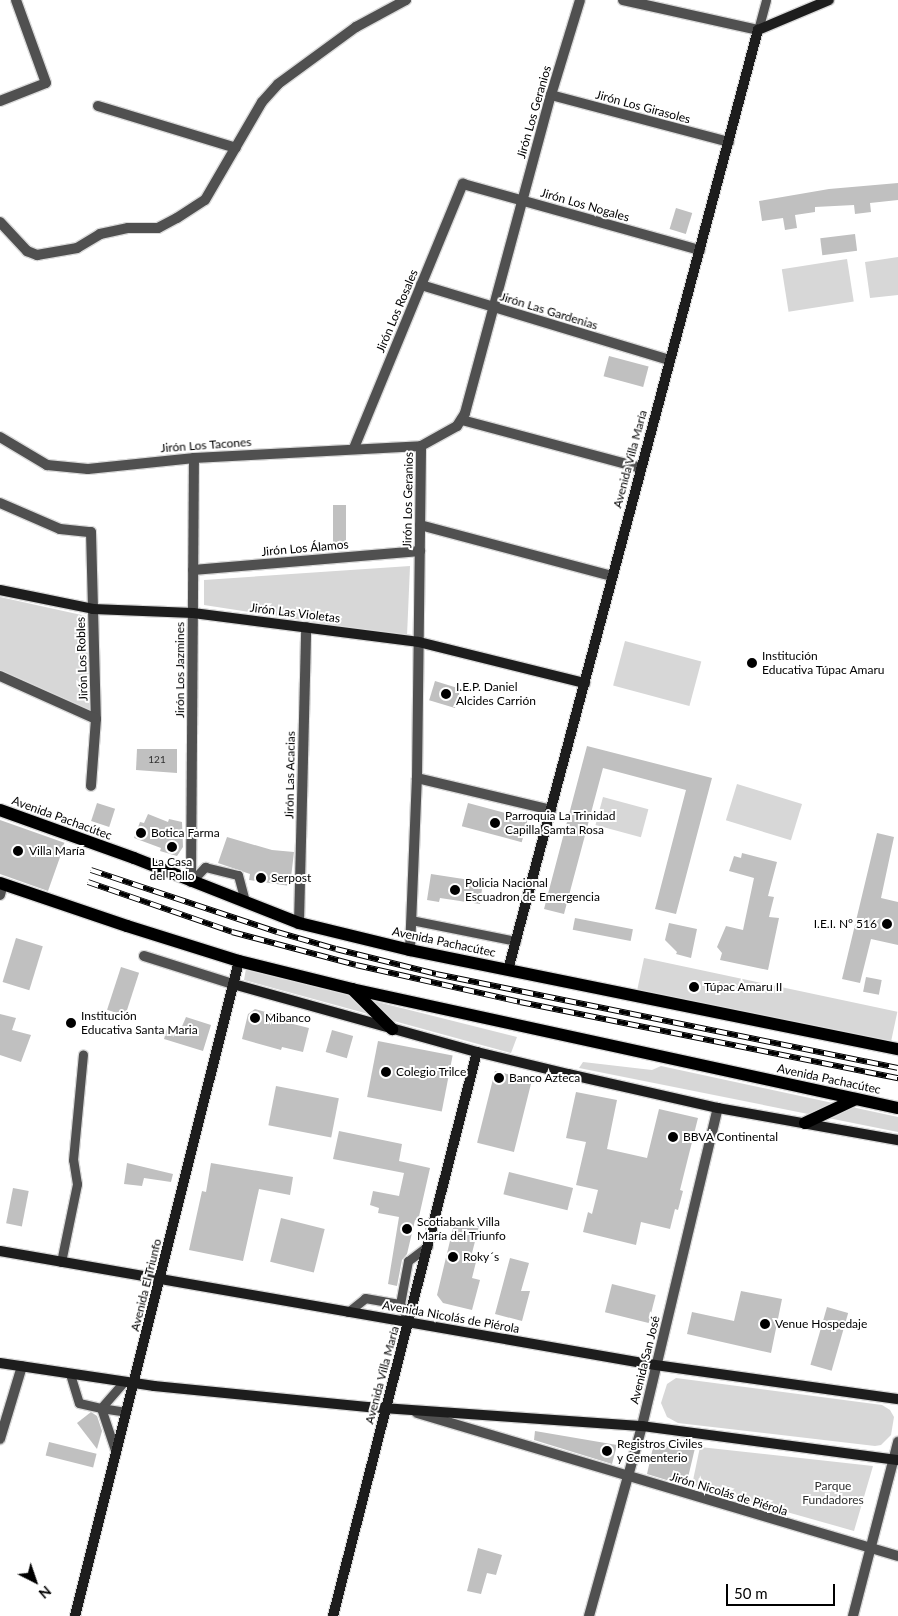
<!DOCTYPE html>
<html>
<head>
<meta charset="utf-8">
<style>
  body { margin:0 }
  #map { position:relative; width:898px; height:1616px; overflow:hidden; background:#fff; font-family:Lato,sans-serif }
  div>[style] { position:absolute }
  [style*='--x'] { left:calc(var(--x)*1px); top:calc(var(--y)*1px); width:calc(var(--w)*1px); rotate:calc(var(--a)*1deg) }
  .green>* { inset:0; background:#d7d7d7; transform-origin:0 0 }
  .building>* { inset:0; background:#c0c0c0; transform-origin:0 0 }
  .roads { filter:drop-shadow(1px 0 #dbdbdb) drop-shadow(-1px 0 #dbdbdb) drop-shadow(0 1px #dbdbdb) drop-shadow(0 -1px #dbdbdb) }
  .lane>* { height:9px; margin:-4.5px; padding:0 4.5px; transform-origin:4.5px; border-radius:4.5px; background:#505050 }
  .street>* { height:10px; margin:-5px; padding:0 5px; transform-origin:5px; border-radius:5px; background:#505050 }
  .secondary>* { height:10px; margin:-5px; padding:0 5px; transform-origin:5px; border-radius:5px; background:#1d1d1d }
  .primary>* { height:12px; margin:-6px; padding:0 6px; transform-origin:6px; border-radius:6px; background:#000 }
  .rail>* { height:5.5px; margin-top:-2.75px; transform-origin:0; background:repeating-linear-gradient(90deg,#fff 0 11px,#000 0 22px); box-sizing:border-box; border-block:1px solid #000 }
  .dots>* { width:14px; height:14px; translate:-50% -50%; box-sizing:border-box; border:2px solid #fff; border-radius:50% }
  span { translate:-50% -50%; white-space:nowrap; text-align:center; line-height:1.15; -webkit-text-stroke:4px #fff; paint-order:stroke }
  .number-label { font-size:10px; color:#303030 }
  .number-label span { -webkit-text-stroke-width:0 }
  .street-label { font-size:12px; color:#000 }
  .poi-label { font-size:12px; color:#000 }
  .left { translate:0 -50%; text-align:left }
  .right { translate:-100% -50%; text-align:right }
  .park-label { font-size:12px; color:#2e2e2e }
  .north { position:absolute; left:10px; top:1556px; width:50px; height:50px; -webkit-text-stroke:4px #fff; paint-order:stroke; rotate:139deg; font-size:14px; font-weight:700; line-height:20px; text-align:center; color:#000 }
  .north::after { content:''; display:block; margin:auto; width:18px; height:22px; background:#000; clip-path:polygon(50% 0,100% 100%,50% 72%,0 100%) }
  .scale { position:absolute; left:726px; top:1584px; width:109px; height:22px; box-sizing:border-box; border:2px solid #000; border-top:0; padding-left:6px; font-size:15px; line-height:18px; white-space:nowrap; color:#000; -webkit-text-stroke:4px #fff; paint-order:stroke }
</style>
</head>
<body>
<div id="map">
  <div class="green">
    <i style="clip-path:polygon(898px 257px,898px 295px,870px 298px,865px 262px)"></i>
    <i style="left:847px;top:259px;width:43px;height:66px;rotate:81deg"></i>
    <i style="clip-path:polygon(410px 566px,407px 636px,204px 605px,204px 580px)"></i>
    <i style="clip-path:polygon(0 597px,86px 616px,90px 711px,0 670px)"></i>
    <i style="left:625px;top:641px;width:79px;height:46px;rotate:15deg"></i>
    <i style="left:737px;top:784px;width:68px;height:38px;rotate:17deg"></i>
    <i style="left:603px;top:797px;width:47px;height:29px;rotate:15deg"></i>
    <i style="left:644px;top:958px;width:259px;height:33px;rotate:12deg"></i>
    <i style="clip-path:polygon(246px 969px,517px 1037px,511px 1053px,244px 980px)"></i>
    <i style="clip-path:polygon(583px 1062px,652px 1070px,661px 1066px,898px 1117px,898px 1132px,579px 1068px)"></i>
    <i style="clip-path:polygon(676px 1378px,882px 1405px,890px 1410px,894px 1417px,891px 1435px,881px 1445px,875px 1446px,678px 1423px,667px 1417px,661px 1403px,667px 1384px)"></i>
    <i style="clip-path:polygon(700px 1447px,873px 1466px,854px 1531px,692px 1485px)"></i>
  </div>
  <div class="building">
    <i style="clip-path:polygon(898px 183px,898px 200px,870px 203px,871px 212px,855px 214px,854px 205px,815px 207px,815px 212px,795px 215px,797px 228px,785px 230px,783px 218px,762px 221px,759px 201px,829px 189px)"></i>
    <i style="left:676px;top:208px;width:17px;height:22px;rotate:17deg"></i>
    <i style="left:855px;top:234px;width:17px;height:35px;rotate:83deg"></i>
    <i style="left:609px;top:356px;width:41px;height:21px;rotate:15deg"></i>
    <i style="left:333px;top:505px;width:13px;height:39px"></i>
    <i style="left:435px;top:681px;width:27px;height:20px;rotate:17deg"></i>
    <i style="clip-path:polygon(587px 746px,712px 778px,676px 914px,655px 909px,686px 790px,603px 768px,564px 914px,544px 909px)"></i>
    <i style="clip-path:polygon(137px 749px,177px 749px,177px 773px,136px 770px)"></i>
    <i style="left:97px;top:803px;width:19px;height:19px;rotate:18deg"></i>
    <i style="left:468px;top:803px;width:62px;height:24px;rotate:15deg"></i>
    <i style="clip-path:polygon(148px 814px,168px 822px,169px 819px,182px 822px,183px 847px,177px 856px,160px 851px,161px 848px,134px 838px,140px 822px,144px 823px)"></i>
    <i style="clip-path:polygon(0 820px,65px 843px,48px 891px,0 874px)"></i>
    <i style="clip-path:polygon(877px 833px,894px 837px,881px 898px,898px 902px,898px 945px,871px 939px,860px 983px,842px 979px)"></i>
    <i style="clip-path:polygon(227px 837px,272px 850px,294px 852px,290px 886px,249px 880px,250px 874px,218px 863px)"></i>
    <i style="clip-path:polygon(742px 853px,777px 862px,768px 896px,774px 897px,769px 917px,779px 918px,768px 970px,720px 960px,722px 953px,717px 947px,726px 926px,743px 930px,754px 878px,729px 871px,734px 856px,741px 858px)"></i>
    <i style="clip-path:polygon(431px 874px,483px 882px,480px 904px,440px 898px,439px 902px,427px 900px)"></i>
    <i style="left:575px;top:918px;width:59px;height:12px;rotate:11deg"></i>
    <i style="clip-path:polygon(669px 923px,697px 929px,691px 958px,676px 954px,677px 952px,665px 940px)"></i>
    <i style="left:16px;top:938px;width:28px;height:46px;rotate:17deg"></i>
    <i style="left:121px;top:967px;width:19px;height:45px;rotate:18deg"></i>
    <i style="left:866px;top:977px;width:16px;height:15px;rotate:11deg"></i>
    <i style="clip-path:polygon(255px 1009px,290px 1019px,289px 1023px,309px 1028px,303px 1052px,282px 1047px,281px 1050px,242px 1039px,248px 1014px)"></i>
    <i style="clip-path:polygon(0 1014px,16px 1018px,12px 1030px,31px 1035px,21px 1062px,0 1055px)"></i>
    <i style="clip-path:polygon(186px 1017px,211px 1025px,203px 1051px,164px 1039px,167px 1028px,180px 1031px)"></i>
    <i style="left:332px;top:1030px;width:22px;height:23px;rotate:16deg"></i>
    <i style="left:378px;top:1041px;width:76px;height:57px;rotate:11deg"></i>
    <i style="left:495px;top:1071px;width:38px;height:74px;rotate:14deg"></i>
    <i style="left:276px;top:1086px;width:64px;height:40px;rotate:11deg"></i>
    <i style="clip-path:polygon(576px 1092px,617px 1100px,607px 1149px,647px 1158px,659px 1109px,698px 1118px,680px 1190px,683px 1191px,678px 1210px,675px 1209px,670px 1229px,641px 1222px,636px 1245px,583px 1232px,588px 1212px,592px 1214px,598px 1190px,576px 1185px,586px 1142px,566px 1138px)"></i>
    <i style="clip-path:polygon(339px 1131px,402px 1144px,399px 1161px,430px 1168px,418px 1221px,415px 1220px,407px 1254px,402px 1260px,397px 1286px,388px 1284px,399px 1217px,378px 1213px,379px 1208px,370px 1205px,373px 1191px,399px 1196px,404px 1173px,333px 1159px)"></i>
    <i style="clip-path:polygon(127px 1163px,173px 1174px,171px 1182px,144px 1178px,142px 1186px,124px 1184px)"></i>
    <i style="clip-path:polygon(211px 1163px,293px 1177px,290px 1195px,259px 1189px,243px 1261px,189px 1250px,202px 1191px,206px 1192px)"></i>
    <i style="left:509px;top:1172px;width:66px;height:23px;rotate:14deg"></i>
    <i style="left:13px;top:1188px;width:16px;height:36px;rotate:11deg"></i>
    <i style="left:281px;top:1218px;width:45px;height:45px;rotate:14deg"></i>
    <i style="clip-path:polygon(455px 1220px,479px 1226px,472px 1253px,478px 1254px,472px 1278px,480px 1280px,472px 1310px,443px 1303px,437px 1295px)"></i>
    <i style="clip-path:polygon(510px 1258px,529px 1263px,521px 1291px,530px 1291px,522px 1321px,495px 1314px)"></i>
    <i style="left:612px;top:1284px;width:45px;height:29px;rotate:14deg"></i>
    <i style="clip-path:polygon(741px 1291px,782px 1299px,771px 1353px,687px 1334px,692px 1312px,734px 1321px)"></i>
    <i style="left:827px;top:1307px;width:22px;height:60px;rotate:16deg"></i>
    <i style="clip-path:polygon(91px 1412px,97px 1416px,102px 1431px,97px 1449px,77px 1423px)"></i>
    <i style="clip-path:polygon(535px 1431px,617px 1445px,612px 1464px,534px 1440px)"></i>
    <i style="left:49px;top:1442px;width:49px;height:14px;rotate:14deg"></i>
    <i style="clip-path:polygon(654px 1443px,695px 1448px,686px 1486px,647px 1474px)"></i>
    <i style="clip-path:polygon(478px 1548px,502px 1555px,496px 1575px,487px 1573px,481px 1594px,467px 1591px)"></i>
  </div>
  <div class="roads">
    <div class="lane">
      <i style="--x:758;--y:30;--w:31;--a:-75"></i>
      <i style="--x:191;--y:882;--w:21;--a:-47"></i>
      <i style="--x:205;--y:867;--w:34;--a:14"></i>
      <i style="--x:238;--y:875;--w:28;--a:75"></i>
      <i style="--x:411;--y:920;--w:107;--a:11.3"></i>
      <i style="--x:61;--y:1262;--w:80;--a:-78.4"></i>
      <i style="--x:77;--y:1184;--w:24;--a:-99"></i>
      <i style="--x:73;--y:1160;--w:106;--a:-84.6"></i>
      <i style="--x:400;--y:1304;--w:44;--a:-79.5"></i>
      <i style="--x:408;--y:1261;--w:25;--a:-37"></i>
      <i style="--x:348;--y:1312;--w:22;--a:-39"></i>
      <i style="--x:365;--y:1298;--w:36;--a:10"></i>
      <i style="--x:400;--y:1304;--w:20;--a:63"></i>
      <i style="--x:70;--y:1374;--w:30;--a:73"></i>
      <i style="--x:79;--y:1403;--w:23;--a:13"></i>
      <i style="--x:101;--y:1408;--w:35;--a:-49"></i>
      <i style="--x:116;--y:1453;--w:47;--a:-108.4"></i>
      <i style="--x:101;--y:1408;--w:25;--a:9"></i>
    </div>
    <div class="street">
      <i style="--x:623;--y:0;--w:138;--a:12.5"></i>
      <i style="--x:551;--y:95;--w:184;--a:14.8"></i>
      <i style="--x:0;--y:101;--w:49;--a:-21.4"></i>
      <i style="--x:46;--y:83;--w:88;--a:-109.9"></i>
      <i style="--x:98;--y:106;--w:144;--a:16.9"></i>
      <i style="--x:0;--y:222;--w:40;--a:47"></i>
      <i style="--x:27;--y:251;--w:11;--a:22"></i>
      <i style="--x:37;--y:255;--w:41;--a:-9.9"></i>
      <i style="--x:77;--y:248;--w:27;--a:-31"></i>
      <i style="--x:100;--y:234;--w:29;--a:-12"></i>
      <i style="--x:128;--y:228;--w:30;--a:0"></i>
      <i style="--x:158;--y:228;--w:21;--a:-28"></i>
      <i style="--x:177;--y:218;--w:33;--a:-33"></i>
      <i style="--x:205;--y:200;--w:113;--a:-59.8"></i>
      <i style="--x:262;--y:102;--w:24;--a:-48"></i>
      <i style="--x:278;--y:84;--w:97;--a:-36.2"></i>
      <i style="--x:356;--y:27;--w:57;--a:-28.4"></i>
      <i style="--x:421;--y:285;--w:260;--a:16.8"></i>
      <i style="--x:462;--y:420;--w:185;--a:15"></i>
      <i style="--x:0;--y:437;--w:55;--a:30.8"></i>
      <i style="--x:47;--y:465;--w:41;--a:5.6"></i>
      <i style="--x:88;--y:469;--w:107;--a:-5.9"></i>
      <i style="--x:194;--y:458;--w:227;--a:-3"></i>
      <i style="--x:354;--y:448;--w:286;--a:-67.6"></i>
      <i style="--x:463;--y:184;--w:246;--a:15.6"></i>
      <i style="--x:0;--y:503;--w:65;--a:23.4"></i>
      <i style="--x:60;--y:529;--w:31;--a:6"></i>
      <i style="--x:91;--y:532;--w:187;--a:88.5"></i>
      <i style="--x:96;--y:719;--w:67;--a:94.3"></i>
      <i style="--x:420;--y:525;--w:199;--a:14.9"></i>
      <i style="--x:193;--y:570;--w:228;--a:-4.8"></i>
      <i style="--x:0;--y:676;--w:105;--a:24.1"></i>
      <i style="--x:417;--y:778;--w:138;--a:13.4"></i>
      <i style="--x:191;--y:882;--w:424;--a:-89.6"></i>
      <i style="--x:0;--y:895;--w:11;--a:-75"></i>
      <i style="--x:299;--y:923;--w:296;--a:-88.6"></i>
      <i style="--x:410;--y:950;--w:172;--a:-87.7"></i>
      <i style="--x:417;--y:778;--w:332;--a:-89.3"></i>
      <i style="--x:421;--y:446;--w:41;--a:-29.1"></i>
      <i style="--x:457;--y:426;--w:15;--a:-58"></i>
      <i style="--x:465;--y:413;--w:329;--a:-74.9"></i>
      <i style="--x:551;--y:95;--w:99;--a:-73"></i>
      <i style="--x:144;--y:956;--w:93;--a:17.5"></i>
      <i style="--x:417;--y:1413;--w:502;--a:16.56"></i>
      <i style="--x:0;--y:1439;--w:76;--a:-73.2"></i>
      <i style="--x:589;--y:1616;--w:197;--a:-74.4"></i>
      <i style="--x:642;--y:1426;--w:327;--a:-76.6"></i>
      <i style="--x:853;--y:1616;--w:180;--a:-75.5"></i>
    </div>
    <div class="secondary">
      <i style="--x:0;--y:590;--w:95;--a:11.5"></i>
      <i style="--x:93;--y:609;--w:100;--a:2.3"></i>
      <i style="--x:193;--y:613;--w:228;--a:7.3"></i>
      <i style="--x:419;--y:642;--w:171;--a:13.9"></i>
      <i style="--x:508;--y:970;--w:973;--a:-75.11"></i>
      <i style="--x:758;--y:30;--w:77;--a:-22.9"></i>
      <i style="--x:233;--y:984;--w:253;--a:15.6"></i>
      <i style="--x:477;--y:1052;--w:94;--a:13.6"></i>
      <i style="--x:568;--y:1074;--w:154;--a:12.8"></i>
      <i style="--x:718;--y:1108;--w:183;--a:10.1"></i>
      <i style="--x:0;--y:1251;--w:658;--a:9.89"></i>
      <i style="--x:648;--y:1364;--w:252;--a:8"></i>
      <i style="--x:0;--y:1363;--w:156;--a:8.5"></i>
      <i style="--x:154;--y:1386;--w:217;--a:5.6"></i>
      <i style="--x:370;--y:1407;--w:273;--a:4"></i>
      <i style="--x:642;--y:1426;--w:258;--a:7.6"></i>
      <i style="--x:75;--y:1616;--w:675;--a:-75.94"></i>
      <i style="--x:333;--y:1616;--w:582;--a:-75.68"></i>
    </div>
    <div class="primary">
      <i style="--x:0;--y:810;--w:142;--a:19.7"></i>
      <i style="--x:134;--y:858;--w:177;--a:21.5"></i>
      <i style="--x:299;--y:923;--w:114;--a:13.7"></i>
      <i style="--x:410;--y:950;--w:498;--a:11.5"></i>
      <i style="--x:0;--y:883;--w:134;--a:18.7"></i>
      <i style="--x:127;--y:926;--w:117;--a:17.4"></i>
      <i style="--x:239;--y:961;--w:116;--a:13.9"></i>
      <i style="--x:352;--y:989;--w:559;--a:12.3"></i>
      <i style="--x:352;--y:989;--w:57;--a:45"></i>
      <i style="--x:805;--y:1123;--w:56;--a:-25.2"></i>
    </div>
  </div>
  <div class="rail">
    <i style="--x:91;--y:870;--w:196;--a:18.4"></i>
    <i style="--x:277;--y:932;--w:61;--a:16.1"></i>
    <i style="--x:336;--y:949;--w:103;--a:14"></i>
    <i style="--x:436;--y:974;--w:471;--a:11.5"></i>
    <i style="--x:88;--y:882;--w:152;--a:19.1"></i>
    <i style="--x:232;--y:932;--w:128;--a:14.9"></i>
    <i style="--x:356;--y:965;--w:168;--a:12.7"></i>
    <i style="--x:520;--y:1002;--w:386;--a:11.4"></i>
  </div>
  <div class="dots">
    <i style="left:752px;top:663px;background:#000"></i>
    <i style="left:446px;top:694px;background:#000"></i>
    <i style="left:495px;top:823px;background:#000"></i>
    <i style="left:141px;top:833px;background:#000"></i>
    <i style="left:172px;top:847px;background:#000"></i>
    <i style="left:18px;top:851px;background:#000"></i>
    <i style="left:261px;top:878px;background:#000"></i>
    <i style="left:455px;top:890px;background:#000"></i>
    <i style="left:887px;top:924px;background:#000"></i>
    <i style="left:694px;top:987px;background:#000"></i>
    <i style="left:255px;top:1018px;background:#000"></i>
    <i style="left:71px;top:1023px;background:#000"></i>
    <i style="left:386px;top:1072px;background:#000"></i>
    <i style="left:499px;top:1078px;background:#000"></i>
    <i style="left:673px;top:1137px;background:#000"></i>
    <i style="left:407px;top:1229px;background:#000"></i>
    <i style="left:453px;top:1257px;background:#000"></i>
    <i style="left:765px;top:1324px;background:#000"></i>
    <i style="left:607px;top:1451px;background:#000"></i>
  </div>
  <div class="number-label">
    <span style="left:157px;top:760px">121</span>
  </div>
  <div class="street-label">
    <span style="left:643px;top:107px;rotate:15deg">Jirón Los Girasoles</span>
    <span style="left:534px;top:112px;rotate:-74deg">Jirón Los Geranios</span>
    <span style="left:585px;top:205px;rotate:16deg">Jirón Los Nogales</span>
    <span style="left:397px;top:311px;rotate:-67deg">Jirón Los Rosales</span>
    <span style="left:549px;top:311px;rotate:17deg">Jirón Las Gardenias</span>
    <span style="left:206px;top:445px;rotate:-4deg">Jirón Los Tacones</span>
    <span style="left:630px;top:459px;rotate:-75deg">Avenida Villa María</span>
    <span style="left:408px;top:500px;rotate:-89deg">Jirón Los Geranios</span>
    <span style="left:305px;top:548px;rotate:-5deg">Jirón Los Álamos</span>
    <span style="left:295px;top:613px;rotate:7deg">Jirón Las Violetas</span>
    <span style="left:82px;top:659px;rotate:-92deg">Jirón Los Robles</span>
    <span style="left:180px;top:670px;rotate:-90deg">Jirón Los Jazmines</span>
    <span style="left:290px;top:775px;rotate:-89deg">Jirón Las Acacias</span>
    <span style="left:62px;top:818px;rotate:20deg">Avenida Pachacútec</span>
    <span style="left:444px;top:942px;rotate:12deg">Avenida Pachacútec</span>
    <span style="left:829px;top:1079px;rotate:12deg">Avenida Pachacútec</span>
    <span style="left:146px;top:1285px;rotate:-76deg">Avenida El Triunfo</span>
    <span style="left:451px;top:1317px;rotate:10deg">Avenida Nicolás de Piérola</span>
    <span style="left:645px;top:1360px;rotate:-76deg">Avenida San José</span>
    <span style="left:382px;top:1375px;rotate:-75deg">Avenida Villa María</span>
    <span style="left:729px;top:1494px;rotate:17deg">Jirón Nicolás de Piérola</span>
  </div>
  <div class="poi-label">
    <span class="left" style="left:762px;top:663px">Institución<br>Educativa Túpac Amaru</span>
    <span class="left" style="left:456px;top:694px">I.E.P. Daniel<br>Alcides Carrión</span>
    <span class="left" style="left:505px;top:823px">Parroquia La Trinidad<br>Capilla Samta Rosa</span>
    <span class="left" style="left:151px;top:833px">Botica Farma</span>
    <span class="left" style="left:29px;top:851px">Villa María</span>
    <span style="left:172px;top:869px">La Casa<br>del Pollo</span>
    <span class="left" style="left:271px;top:878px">Serpost</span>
    <span class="left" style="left:465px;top:890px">Policia Nacional<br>Escuadron de Emergencia</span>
    <span class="right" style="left:877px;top:924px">I.E.I. N° 516</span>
    <span class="left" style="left:704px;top:987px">Túpac Amaru II</span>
    <span class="left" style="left:81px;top:1023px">Institución<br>Educativa Santa Maria</span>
    <span class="left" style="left:265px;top:1018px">Mibanco</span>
    <span class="left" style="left:396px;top:1072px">Colegio Trilce</span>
    <span class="left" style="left:509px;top:1078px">Banco Azteca</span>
    <span class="left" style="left:683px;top:1137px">BBVA Continental</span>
    <span class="left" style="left:417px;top:1229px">Scotiabank Villa<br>María del Triunfo</span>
    <span class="left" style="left:463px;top:1257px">Roky´s</span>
    <span class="left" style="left:775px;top:1324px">Venue Hospedaje</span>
    <span class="left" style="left:617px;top:1451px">Registros Civiles<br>y Cementerio</span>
  </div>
  <div class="park-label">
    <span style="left:833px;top:1493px">Parque<br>Fundadores</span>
  </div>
  <div class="north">N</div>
  <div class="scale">50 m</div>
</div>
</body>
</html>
